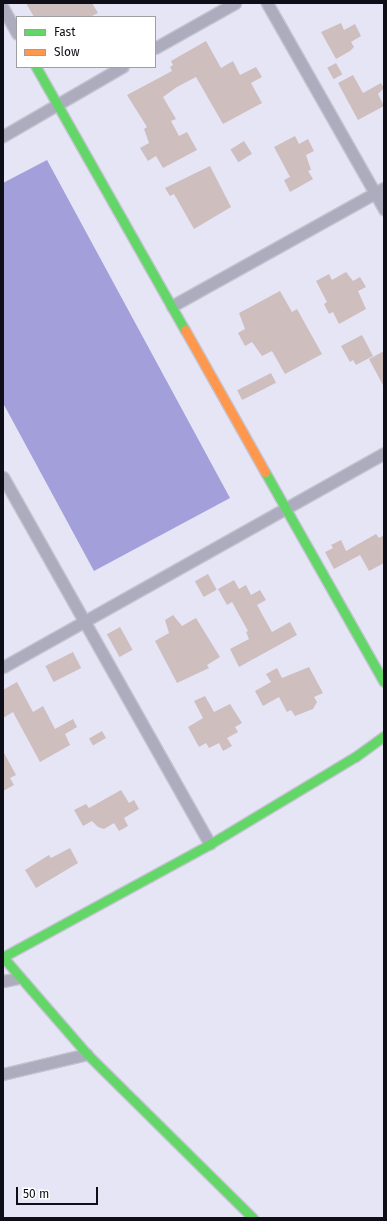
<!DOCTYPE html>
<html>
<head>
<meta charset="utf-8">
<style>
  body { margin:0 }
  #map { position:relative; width:387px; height:1221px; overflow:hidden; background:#e5e5f6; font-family:"Fira Sans",sans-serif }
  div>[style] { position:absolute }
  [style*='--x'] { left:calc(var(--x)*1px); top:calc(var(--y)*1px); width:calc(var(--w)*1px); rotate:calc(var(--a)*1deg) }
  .water>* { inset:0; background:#a29fda }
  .building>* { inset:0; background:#cebebe; transform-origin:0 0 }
  .roads { filter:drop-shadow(1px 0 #c4c4d1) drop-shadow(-1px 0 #c4c4d1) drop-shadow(0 1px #c4c4d1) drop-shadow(0 -1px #c4c4d1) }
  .street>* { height:11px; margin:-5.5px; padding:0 5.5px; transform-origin:5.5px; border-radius:5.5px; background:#adacbf }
  .fast>* { height:9px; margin:-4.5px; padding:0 4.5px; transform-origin:4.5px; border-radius:4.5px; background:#63d668 }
  .slow>* { height:9px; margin:-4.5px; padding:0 4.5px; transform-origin:4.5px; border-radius:4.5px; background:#ff974d }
  span { translate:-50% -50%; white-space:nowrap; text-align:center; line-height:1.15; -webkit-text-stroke:3px #fff; paint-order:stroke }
  .frame { position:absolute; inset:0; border:4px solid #0f0e18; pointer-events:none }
  .legend { position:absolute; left:16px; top:16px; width:140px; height:52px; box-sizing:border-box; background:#fff; border:1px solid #9f9fa3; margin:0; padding:5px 7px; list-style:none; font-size:12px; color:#0f0e18 }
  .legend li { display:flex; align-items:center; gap:8px; height:20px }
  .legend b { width:20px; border:1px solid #9f9fa3 }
  .scale { position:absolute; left:16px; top:1187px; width:82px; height:18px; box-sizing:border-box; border:2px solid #0f0e18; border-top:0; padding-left:5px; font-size:12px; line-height:14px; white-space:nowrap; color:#0f0e18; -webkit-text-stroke:3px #fff; paint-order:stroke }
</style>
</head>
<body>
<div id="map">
  <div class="water">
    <i style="clip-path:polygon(47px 160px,230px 498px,94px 571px,3px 403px,3px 183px)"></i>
  </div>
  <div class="building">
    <i style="clip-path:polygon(26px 3px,92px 3px,98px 13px,90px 17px,34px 17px)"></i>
    <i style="clip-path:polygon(341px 23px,344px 30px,355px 24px,361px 36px,351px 42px,354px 47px,350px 51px,336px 59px,321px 32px)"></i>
    <i style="clip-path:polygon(206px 41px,221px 68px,233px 61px,240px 75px,256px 67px,262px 77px,251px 83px,262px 103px,223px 124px,196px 77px,177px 87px,163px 97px,176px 119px,171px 121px,179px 136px,187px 132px,197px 150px,163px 168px,156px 156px,148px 161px,140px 148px,149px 143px,144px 129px,147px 127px,127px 95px,172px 71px,170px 67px,173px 65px,171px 61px)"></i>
    <i style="left:336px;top:63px;width:13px;height:10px;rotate:61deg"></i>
    <i style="clip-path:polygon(353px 75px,363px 93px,381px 83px,384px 88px,378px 94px,384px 106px,358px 120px,338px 83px)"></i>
    <i style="clip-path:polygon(295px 136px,299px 144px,308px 139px,314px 151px,306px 155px,311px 170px,308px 171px,313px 179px,290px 192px,284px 180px,290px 177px,274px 147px)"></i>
    <i style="left:244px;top:141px;width:15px;height:16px;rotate:58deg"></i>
    <i style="clip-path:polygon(210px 166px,231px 207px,194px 229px,174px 194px,170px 196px,165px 188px)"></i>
    <i style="clip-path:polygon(346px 272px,353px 281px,360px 277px,366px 287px,358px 291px,366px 309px,339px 324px,333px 312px,329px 314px,324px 304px,327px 302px,316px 281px,329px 274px,332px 280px)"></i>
    <i style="clip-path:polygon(280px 291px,292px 312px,297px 309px,322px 354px,285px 374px,272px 351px,262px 356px,252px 342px,245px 346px,238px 333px,245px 329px,239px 313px)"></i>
    <i style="clip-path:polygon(362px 335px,373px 356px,356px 365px,353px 360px,350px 362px,341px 346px)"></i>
    <i style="clip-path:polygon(384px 351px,384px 387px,369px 359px)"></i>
    <i style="left:271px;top:373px;width:11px;height:38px;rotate:63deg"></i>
    <i style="clip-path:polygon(376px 534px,379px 538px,384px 535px,384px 563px,369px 571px,360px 555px,334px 569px,325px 552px,333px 548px,331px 545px,341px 540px,346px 551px)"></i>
    <i style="left:208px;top:574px;width:18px;height:15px;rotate:61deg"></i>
    <i style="clip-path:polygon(234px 580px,239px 589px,246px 585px,251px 595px,260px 590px,266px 600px,257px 605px,272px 632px,290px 622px,297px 635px,239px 667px,230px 649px,249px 639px,246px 632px,248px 631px,232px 602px,227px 605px,218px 589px)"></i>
    <i style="clip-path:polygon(173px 615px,182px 626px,196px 618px,220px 657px,207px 665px,209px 668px,177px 683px,155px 641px,169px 633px,165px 620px)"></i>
    <i style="left:120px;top:627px;width:26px;height:15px;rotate:61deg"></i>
    <i style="left:73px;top:652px;width:18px;height:31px;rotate:63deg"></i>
    <i style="clip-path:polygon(309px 667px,323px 693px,314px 697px,317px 702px,313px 709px,295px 716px,291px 710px,287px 712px,279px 697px,263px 706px,255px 691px,271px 682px,266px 674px,277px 668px,282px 678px)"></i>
    <i style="clip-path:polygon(17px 682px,33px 712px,43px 706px,55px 729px,73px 719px,77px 727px,65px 734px,70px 745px,40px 762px,13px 712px,3px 718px,3px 690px)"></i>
    <i style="clip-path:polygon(205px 696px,214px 712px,230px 704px,242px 723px,235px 727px,238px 732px,227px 738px,232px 746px,223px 751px,219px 743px,209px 748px,206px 743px,199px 747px,188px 727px,203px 718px,194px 701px)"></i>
    <i style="left:102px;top:731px;width:8px;height:15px;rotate:60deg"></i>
    <i style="clip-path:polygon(3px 751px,16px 775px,10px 778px,14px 785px,3px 791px)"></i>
    <i style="clip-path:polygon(121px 790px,129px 803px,134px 800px,139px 809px,124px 818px,128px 826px,119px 831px,114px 823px,104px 829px,98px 827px,92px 821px,83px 826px,74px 810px,86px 804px,89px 808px)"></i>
    <i style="clip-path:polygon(70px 848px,78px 863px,36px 888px,25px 870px,49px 855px,51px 858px)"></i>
  </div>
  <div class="roads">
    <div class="street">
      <i style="--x:267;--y:3;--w:237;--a:60.4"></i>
      <i style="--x:3;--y:8;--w:29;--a:61"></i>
      <i style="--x:155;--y:48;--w:92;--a:-29.4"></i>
      <i style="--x:3;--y:136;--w:138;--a:-30.1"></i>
      <i style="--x:172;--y:306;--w:243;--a:-29.1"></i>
      <i style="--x:3;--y:477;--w:421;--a:60.6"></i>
      <i style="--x:3;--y:667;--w:437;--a:-29.3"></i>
      <i style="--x:3;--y:981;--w:15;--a:-11"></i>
      <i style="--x:3;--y:1074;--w:86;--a:-13.4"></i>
    </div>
    <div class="fast">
      <i style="--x:36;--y:67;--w:302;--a:60.5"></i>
      <i style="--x:265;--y:472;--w:241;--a:60.5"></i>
      <i style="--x:3;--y:957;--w:236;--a:-28.6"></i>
      <i style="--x:210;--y:844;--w:169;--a:-31"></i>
      <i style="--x:355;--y:757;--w:36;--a:-36"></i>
      <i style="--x:3;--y:957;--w:128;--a:49.1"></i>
      <i style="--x:87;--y:1054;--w:233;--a:44.7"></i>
    </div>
    <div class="slow">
      <i style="--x:185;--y:330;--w:163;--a:60.6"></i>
    </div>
  </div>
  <div class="frame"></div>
  <ul class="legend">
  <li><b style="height:5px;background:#63d668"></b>Fast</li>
  <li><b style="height:5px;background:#ff974d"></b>Slow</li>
  </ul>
  <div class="scale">50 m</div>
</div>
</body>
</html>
